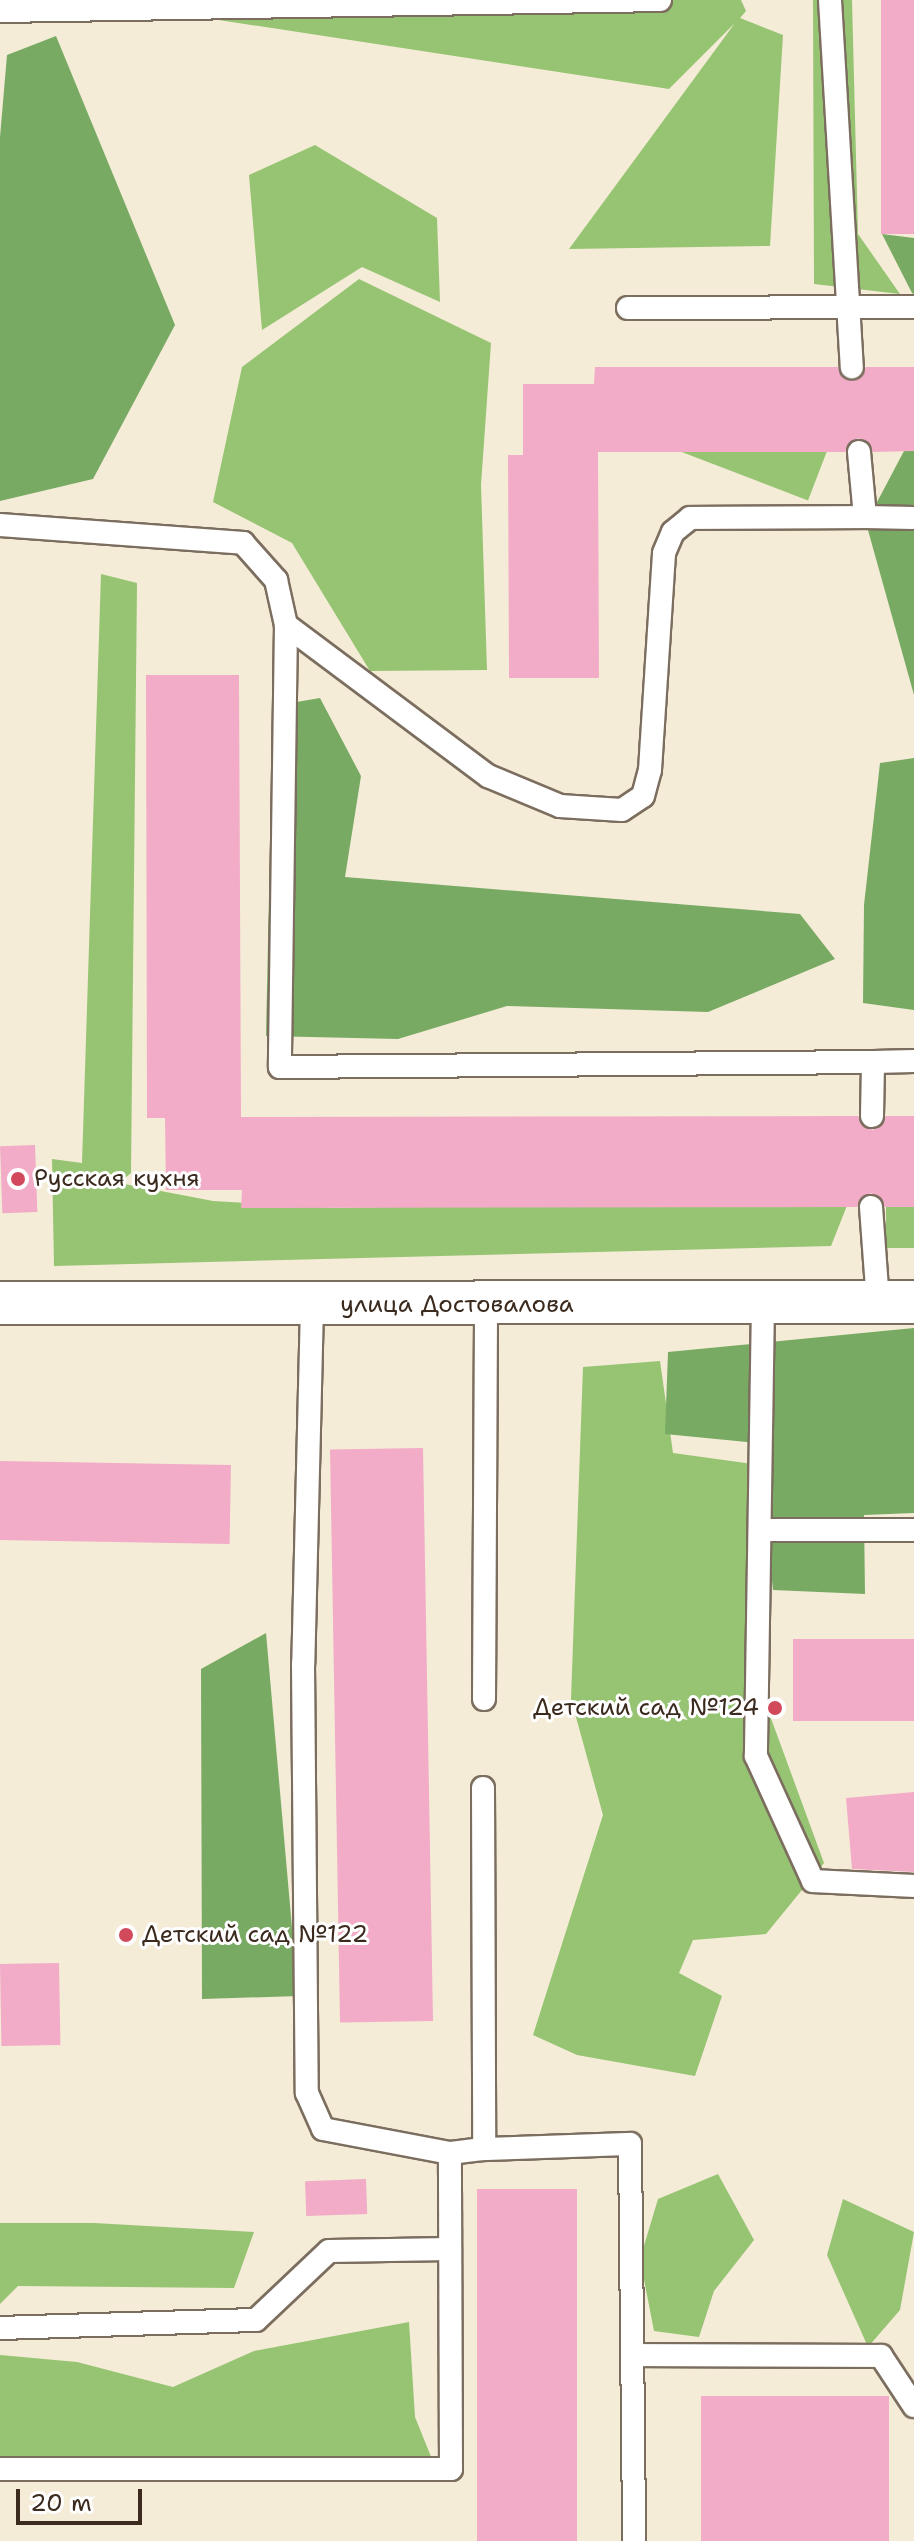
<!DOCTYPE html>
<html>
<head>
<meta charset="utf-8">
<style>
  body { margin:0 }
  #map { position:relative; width:914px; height:2541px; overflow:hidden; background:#f4ecd7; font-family:"Shantell Sans",sans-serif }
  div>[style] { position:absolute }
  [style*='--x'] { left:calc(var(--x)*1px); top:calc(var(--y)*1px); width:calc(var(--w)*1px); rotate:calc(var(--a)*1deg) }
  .green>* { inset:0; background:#96c472; transform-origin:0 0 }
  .forest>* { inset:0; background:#78aa64 }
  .building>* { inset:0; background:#f2acc7; transform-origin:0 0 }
  .roads { filter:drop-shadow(2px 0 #7c6e5f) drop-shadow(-2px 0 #7c6e5f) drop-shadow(0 2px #7c6e5f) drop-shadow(0 -2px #7c6e5f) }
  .service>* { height:22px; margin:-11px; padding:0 11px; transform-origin:11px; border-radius:11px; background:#fff }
  .minor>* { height:42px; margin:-21px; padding:0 21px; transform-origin:21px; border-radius:21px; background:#fff }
  .dots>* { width:22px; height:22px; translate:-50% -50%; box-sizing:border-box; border:4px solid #fff; border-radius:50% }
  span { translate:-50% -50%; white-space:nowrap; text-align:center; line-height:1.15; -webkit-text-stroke:6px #fff; paint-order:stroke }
  .poi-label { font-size:24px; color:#3b2a1e }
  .left { translate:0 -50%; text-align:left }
  .right { translate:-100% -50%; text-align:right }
  .street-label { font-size:24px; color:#3b2a1e }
  .scale { position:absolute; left:16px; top:2489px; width:126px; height:36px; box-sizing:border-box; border:4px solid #3b2a1e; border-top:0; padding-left:10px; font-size:24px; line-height:28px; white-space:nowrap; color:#3b2a1e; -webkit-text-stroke:6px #fff; paint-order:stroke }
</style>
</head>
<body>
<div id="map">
  <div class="green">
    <i style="clip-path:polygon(89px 0,741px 0,746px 11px,740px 18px,783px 35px,770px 246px,569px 249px,735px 23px,669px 89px)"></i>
    <i style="clip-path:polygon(813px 0,852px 0,858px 234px,900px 294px,814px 284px)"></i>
    <i style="clip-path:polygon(315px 145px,437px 218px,440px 302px,362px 267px,262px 330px,249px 175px)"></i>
    <i style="clip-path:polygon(359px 279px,491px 343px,481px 485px,487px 670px,370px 671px,292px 543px,213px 502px,242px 367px)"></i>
    <i style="left:827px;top:451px;width:53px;height:229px;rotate:111deg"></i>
    <i style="clip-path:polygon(101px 574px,137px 583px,131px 1173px,119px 1183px,213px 1201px,335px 1208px,850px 1198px,831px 1246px,54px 1266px,52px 1159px,82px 1163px)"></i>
    <i style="left:914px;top:1204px;width:44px;height:28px;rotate:90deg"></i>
    <i style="clip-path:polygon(660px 1361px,673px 1453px,760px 1465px,765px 1702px,824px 1863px,766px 1934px,693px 1940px,679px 1973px,722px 1996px,695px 2076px,577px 2055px,533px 2035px,603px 1815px,571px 1699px,583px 1367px)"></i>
    <i style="clip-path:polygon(718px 2174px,754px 2240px,714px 2291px,699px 2337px,654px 2331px,640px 2259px,658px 2199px)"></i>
    <i style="clip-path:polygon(843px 2199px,914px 2232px,900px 2310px,868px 2347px,827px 2255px)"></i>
    <i style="clip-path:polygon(0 2223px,94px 2223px,254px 2232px,234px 2288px,18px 2286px,0 2304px)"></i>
    <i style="clip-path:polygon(409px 2322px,415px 2417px,436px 2469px,0 2462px,0 2355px,77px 2362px,173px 2387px,254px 2351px)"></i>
  </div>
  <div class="forest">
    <i style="clip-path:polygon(56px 36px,175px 325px,93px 479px,0 501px,0 137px,7px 55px)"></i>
    <i style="clip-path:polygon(882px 234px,914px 238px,914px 294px,912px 293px)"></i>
    <i style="clip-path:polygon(904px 451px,914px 451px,914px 695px,866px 523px)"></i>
    <i style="clip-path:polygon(320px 698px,361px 776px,345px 877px,800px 914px,835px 959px,708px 1012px,507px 1006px,398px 1039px,266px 1036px,273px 706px)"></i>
    <i style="clip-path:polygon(914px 758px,914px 1010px,863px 1003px,864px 905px,880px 763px)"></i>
    <i style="clip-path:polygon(914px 1328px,914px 1513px,864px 1515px,865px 1594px,773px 1590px,757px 1443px,665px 1434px,668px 1352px)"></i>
    <i style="clip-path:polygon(266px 1633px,298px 1996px,202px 1999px,201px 1669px)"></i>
  </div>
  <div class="building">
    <i style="left:881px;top:0;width:33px;height:234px"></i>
    <i style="clip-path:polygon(595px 367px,838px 367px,852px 381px,866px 367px,914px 367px,914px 451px,873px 452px,858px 438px,845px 452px,598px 452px,599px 678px,509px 678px,508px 455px,523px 455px,523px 384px,594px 384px)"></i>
    <i style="clip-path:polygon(146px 675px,239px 675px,241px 1117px,858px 1116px,873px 1130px,886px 1116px,914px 1116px,914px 1207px,885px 1207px,871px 1193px,857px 1207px,241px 1208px,242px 1190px,166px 1190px,165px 1118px,147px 1118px)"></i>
    <i style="left:35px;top:1145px;width:67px;height:35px;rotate:88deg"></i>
    <i style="left:423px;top:1448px;width:573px;height:93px;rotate:89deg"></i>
    <i style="left:0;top:1461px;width:231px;height:79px;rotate:1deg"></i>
    <i style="left:914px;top:1639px;width:82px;height:121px;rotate:90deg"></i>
    <i style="clip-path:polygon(914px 1792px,914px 1872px,852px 1869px,846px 1798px)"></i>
    <i style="left:59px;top:1963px;width:82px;height:59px;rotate:89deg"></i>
    <i style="left:366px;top:2179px;width:35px;height:61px;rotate:88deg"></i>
    <i style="left:477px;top:2189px;width:100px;height:352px"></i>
    <i style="left:701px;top:2396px;width:188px;height:145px"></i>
  </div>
  <div class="roads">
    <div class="service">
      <i style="--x:830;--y:0;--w:368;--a:86.6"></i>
      <i style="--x:0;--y:11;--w:660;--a:-0.95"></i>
      <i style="--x:628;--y:308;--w:286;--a:-0.2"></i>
      <i style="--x:859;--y:452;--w:65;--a:84.7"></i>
      <i style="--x:865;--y:517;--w:49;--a:1.2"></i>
      <i style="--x:0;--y:525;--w:244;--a:4.2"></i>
      <i style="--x:243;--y:543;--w:50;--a:48.3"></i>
      <i style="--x:276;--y:580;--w:46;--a:77.5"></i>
      <i style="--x:286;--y:625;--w:442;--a:90.8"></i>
      <i style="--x:280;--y:1067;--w:593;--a:-0.48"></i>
      <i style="--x:286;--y:625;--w:252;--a:36.8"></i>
      <i style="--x:488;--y:776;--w:78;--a:22.6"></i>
      <i style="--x:560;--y:806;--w:62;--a:3.7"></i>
      <i style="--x:622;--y:810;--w:25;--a:-34"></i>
      <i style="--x:643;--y:796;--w:27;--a:-75"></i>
      <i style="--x:650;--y:770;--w:217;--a:-86.3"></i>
      <i style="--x:664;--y:553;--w:23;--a:-67"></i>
      <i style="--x:673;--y:532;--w:22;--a:-39"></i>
      <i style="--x:690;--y:518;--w:175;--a:-0.3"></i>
      <i style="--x:872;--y:1116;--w:54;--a:-88.9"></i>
      <i style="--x:873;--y:1062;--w:41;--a:-1.4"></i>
      <i style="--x:871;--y:1207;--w:96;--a:85.8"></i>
      <i style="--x:763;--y:1303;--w:453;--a:90.9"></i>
      <i style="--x:756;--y:1756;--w:137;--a:65.5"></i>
      <i style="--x:813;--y:1881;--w:101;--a:2.8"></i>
      <i style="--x:312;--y:1306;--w:358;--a:91.4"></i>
      <i style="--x:303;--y:1664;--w:429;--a:89.5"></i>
      <i style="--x:307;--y:2093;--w:39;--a:66"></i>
      <i style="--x:323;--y:2129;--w:129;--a:10.7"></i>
      <i style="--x:760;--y:1530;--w:154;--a:0"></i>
      <i style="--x:484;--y:1699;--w:392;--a:-89.7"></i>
      <i style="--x:483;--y:1788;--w:361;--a:89.8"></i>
      <i style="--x:484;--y:2149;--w:146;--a:-2"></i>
      <i style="--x:630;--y:2144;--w:397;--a:89.4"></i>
      <i style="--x:0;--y:2328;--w:256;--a:-1.8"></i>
      <i style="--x:256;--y:2320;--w:100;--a:-43.4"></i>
      <i style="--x:329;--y:2251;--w:121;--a:-0.9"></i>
      <i style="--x:632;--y:2355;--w:249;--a:0.2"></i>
      <i style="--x:881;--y:2356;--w:60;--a:56.6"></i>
      <i style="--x:0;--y:2469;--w:451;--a:0"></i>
      <i style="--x:451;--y:2469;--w:316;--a:-90.2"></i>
      <i style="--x:450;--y:2153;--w:34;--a:-7"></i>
    </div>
    <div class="minor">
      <i style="--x:0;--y:1303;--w:914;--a:-0.06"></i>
    </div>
  </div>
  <div class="dots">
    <i style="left:18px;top:1179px;background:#d1495b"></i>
    <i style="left:775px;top:1708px;background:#d1495b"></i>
    <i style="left:126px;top:1935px;background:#d1495b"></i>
  </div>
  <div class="poi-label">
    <span class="left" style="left:34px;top:1179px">Русская кухня</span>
    <span class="right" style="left:759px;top:1708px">Детский сад №124</span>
    <span class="left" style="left:142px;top:1935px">Детский сад №122</span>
  </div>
  <div class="street-label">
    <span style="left:457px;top:1305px">улица Достовалова</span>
  </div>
  <div class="scale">20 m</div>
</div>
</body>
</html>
